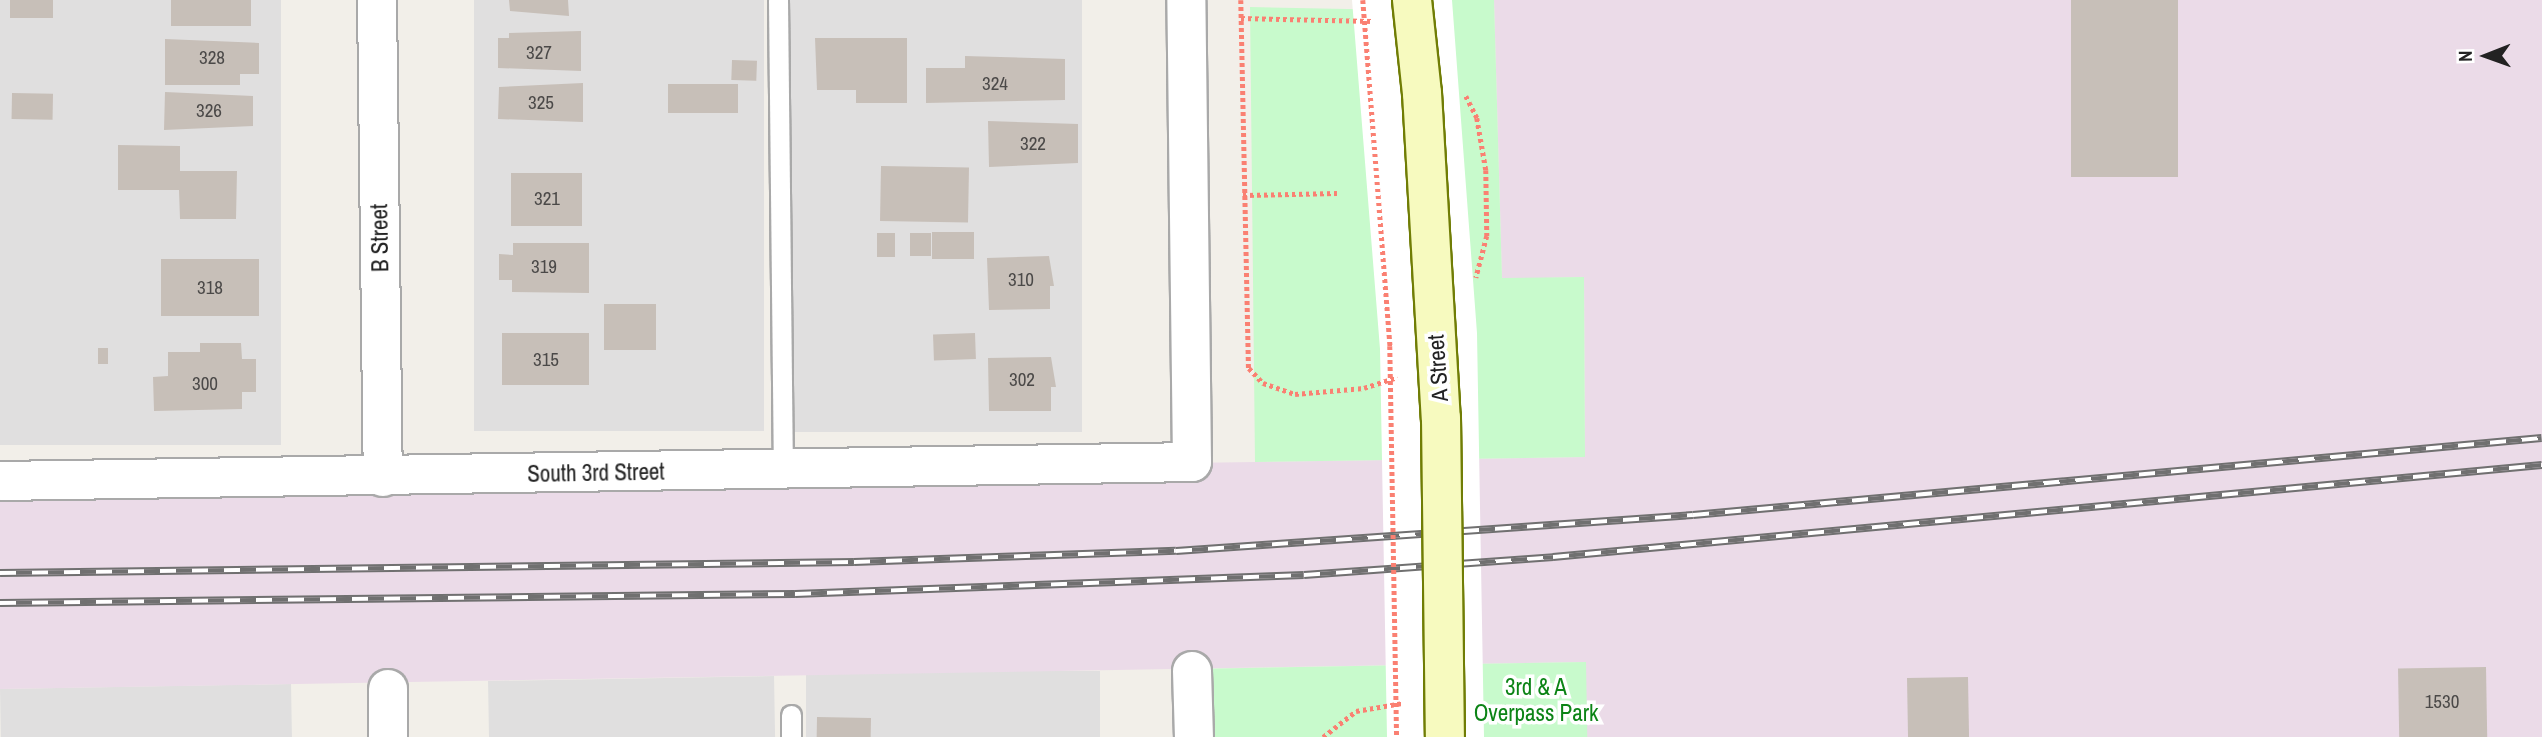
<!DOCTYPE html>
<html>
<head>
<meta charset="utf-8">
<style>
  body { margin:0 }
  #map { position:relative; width:2542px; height:737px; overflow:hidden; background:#f2efe9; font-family:"Archivo Narrow",sans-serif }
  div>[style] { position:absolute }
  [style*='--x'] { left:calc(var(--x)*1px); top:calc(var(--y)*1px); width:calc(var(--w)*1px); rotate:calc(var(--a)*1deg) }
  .residential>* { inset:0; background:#e0dfdf; transform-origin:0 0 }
  .industrial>* { inset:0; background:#ebdbe8 }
  .park>* { inset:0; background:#c8facc; transform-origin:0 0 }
  .pier>* { inset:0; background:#fff }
  .building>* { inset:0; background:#c7bfb8; transform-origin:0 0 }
  .path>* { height:4.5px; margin-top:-2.25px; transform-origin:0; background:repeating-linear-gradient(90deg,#fa8072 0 3.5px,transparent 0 7px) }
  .roads { filter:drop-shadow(2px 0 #a9a9a9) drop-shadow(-2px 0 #a9a9a9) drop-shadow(0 2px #a9a9a9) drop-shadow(0 -2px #a9a9a9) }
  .lane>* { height:19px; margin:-9.5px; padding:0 9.5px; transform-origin:9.5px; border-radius:9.5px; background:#fff }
  .street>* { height:38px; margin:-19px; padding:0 19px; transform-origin:19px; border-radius:19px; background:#fff }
  .rail>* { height:8px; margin-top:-4px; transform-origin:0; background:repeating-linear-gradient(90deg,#fff 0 16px,#707070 0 32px); box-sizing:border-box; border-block:2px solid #707070 }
  .path-bridge>* { height:4.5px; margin-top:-2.25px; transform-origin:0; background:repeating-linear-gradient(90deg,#fa8072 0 3.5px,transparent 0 7px) }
  .bridges { filter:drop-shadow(2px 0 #707d05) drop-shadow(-2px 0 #707d05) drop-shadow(0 2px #707d05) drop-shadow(0 -2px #707d05) }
  .secondary-bridge>* { height:38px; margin:-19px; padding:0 19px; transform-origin:19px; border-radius:19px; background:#f7fabf }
  span { translate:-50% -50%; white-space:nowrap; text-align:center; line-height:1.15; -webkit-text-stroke:7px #fff; paint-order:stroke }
  .number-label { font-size:19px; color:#4b4948 }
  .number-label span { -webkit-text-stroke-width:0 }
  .street-label { font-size:23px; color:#222 }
  .park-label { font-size:23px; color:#0c8416 }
  .north { position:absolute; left:2451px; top:21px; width:70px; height:70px; -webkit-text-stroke:5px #fff; paint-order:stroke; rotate:269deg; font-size:19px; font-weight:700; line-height:28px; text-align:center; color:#222 }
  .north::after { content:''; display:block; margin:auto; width:24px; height:32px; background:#222; clip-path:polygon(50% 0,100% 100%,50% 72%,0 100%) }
</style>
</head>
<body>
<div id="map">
  <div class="residential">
    <i style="left:0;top:0;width:281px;height:445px"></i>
    <i style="left:474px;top:0;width:290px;height:431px"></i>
    <i style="left:788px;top:0;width:294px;height:432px"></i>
    <i style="left:1100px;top:671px;width:66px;height:294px;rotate:90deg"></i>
    <i style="left:774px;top:676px;width:61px;height:286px;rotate:89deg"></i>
    <i style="left:291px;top:684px;width:53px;height:291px;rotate:89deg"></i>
  </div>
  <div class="industrial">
    <i style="clip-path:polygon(1494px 0,2542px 0,2542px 737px,1587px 737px,1585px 662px,0 689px,0 481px,1585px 457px,1584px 277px,1502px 279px)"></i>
  </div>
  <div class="park">
    <i style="clip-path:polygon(1447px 0,1494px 0,1502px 278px,1584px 277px,1585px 457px,1255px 462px,1250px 7px,1400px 10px)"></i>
    <i style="left:1586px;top:662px;width:75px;height:394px;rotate:89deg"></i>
  </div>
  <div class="pier">
    <i style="clip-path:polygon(1352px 0,1452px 0,1477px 333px,1484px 737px,1387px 737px,1380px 349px)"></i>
  </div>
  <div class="building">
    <i style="left:10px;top:0;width:43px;height:18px"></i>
    <i style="left:171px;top:0;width:80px;height:26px"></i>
    <i style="clip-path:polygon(509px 0,568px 0,569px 16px,510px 11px)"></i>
    <i style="left:2071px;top:0;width:107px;height:177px"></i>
    <i style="clip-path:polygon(581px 31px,581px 71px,498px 68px,498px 38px,509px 38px,509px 33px)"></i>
    <i style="clip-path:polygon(815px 38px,907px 38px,907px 103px,856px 103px,856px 90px,817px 90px)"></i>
    <i style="clip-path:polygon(165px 39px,259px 43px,259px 74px,240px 74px,240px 85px,165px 85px)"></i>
    <i style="clip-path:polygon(965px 56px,1065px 59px,1065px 100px,926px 103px,926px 68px,965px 68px)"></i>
    <i style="left:732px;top:60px;width:25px;height:20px;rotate:2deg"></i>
    <i style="clip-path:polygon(583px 83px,583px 122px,498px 119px,499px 87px)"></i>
    <i style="left:738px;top:84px;width:29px;height:70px;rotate:90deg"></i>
    <i style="clip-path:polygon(165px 92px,253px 96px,253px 126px,164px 130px)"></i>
    <i style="left:12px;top:93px;width:41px;height:26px;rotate:1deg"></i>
    <i style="clip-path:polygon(988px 121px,1078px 124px,1078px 163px,989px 167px)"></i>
    <i style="clip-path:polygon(118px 145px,180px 146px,180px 171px,237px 171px,236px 219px,180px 219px,179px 190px,118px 190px)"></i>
    <i style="left:881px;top:166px;width:88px;height:55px;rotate:1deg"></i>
    <i style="left:511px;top:173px;width:71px;height:53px"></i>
    <i style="left:932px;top:232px;width:42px;height:27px"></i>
    <i style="left:877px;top:233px;width:18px;height:24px"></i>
    <i style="left:910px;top:233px;width:21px;height:23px"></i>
    <i style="clip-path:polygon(513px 243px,589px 243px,589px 293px,512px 292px,512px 280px,499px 280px,499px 254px,513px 255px)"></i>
    <i style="clip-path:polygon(1049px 256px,1054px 286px,1050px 286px,1050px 309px,989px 310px,987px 258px)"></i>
    <i style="left:259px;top:259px;width:57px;height:98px;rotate:90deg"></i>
    <i style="left:604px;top:304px;width:52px;height:46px"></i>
    <i style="left:589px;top:333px;width:52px;height:87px;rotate:90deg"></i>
    <i style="left:975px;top:333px;width:26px;height:42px;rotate:88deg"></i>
    <i style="clip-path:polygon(200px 343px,241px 343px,242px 359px,256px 359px,256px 392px,242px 392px,242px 409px,154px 411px,153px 377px,168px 376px,168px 352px,200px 352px)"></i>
    <i style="left:98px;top:348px;width:10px;height:16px"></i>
    <i style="clip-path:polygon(1051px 357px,1056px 387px,1051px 387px,1051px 411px,989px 411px,988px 358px)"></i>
    <i style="left:2486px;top:667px;width:70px;height:88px;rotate:89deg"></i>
    <i style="left:1968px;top:677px;width:60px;height:61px;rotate:89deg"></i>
    <i style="left:817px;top:717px;width:54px;height:20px;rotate:1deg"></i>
  </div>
  <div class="path">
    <i style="--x:1241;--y:0;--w:368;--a:88.8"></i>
    <i style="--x:1249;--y:368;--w:21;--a:47"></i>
    <i style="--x:1263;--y:383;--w:34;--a:19"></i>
    <i style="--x:1295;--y:394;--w:69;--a:-5"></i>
    <i style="--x:1364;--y:388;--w:35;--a:-18"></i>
    <i style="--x:1241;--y:18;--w:131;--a:1.3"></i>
    <i style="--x:1466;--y:96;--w:25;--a:63"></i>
    <i style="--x:1477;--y:118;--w:53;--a:80.2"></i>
    <i style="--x:1486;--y:170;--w:66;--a:89.1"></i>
    <i style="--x:1487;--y:236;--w:43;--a:104.7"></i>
    <i style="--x:1243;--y:195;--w:94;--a:-1.2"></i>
    <i style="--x:1323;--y:737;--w:42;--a:-38.2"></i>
    <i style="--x:1356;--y:711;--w:48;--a:-9.7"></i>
  </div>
  <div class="roads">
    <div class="lane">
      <i style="--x:778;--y:0;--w:471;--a:89.4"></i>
      <i style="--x:791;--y:715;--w:22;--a:90"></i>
    </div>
    <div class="street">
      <i style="--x:377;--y:0;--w:477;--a:89.3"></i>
      <i style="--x:0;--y:481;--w:1192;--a:-0.91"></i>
      <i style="--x:1192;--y:462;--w:462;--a:-90.7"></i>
      <i style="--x:1192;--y:671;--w:66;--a:88.3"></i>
      <i style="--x:388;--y:689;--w:48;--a:90"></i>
    </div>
  </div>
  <div class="rail">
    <i style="--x:0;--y:573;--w:854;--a:-0.74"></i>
    <i style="--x:854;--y:562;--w:322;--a:-2"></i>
    <i style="--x:1176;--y:551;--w:518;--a:-3.98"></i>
    <i style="--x:1693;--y:515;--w:852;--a:-5.18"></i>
    <i style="--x:0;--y:603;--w:795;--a:-0.65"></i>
    <i style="--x:795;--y:594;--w:509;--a:-2.14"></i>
    <i style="--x:1304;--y:575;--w:250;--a:-4.1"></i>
    <i style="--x:1553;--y:557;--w:993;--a:-5.31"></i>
  </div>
  <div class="path-bridge">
    <i style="--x:1363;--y:0;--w:347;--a:85.5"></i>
    <i style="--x:1390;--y:346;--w:391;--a:89"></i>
  </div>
  <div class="bridges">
    <div class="secondary-bridge">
      <i style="--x:1412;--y:0;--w:94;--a:83.9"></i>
      <i style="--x:1422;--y:93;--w:326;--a:86.7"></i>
      <i style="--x:1441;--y:418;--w:319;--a:89.3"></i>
    </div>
  </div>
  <div class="number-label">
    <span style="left:539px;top:53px">327</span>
    <span style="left:212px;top:58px">328</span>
    <span style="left:995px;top:84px">324</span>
    <span style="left:541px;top:103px">325</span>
    <span style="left:209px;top:111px">326</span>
    <span style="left:1033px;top:144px">322</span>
    <span style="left:547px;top:199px">321</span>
    <span style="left:544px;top:267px">319</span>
    <span style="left:1021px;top:280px">310</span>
    <span style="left:210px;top:288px">318</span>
    <span style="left:546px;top:360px">315</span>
    <span style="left:1022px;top:380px">302</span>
    <span style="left:205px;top:384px">300</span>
    <span style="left:2442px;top:702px">1530</span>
  </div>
  <div class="street-label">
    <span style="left:380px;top:238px;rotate:-91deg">B Street</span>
    <span style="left:1438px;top:368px;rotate:-94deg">A Street</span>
    <span style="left:596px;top:473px;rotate:-1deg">South 3rd Street</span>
  </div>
  <div class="park-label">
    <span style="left:1536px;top:700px">3rd &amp; A<br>Overpass Park</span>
  </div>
  <div class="north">N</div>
</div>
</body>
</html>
